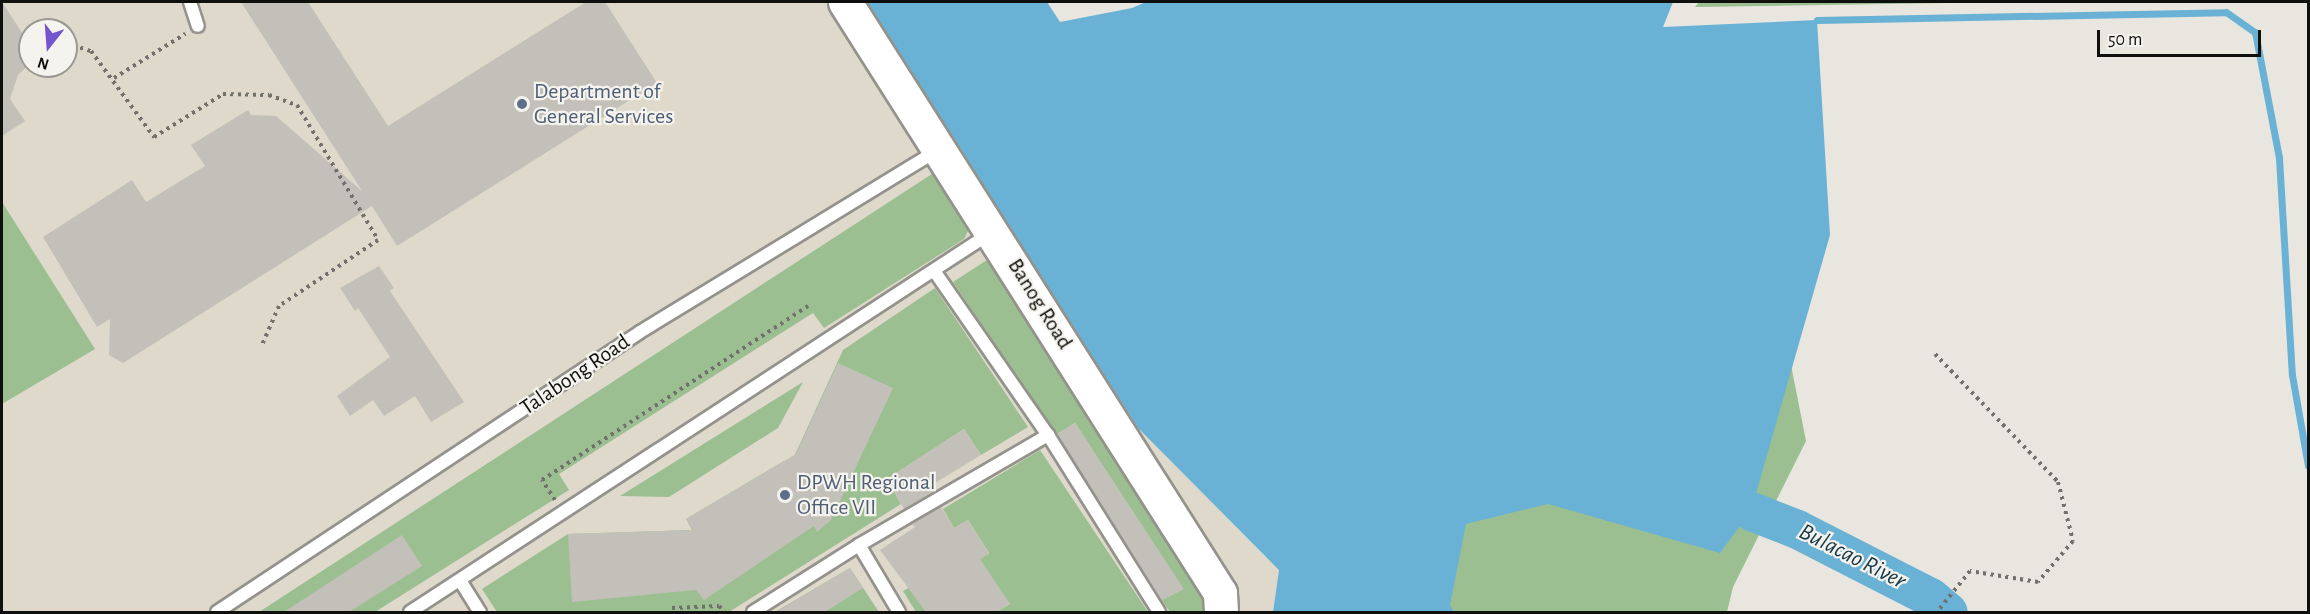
<!DOCTYPE html>
<html>
<head>
<meta charset="utf-8">
<style>
  body { margin:0 }
  #map { position:relative; width:2310px; height:614px; overflow:hidden; background:#e8e6df; font-family:"Alegreya Sans",sans-serif }
  div>[style] { position:absolute }
  [style*='--x'] { left:calc(var(--x)*1px); top:calc(var(--y)*1px); width:calc(var(--w)*1px); rotate:calc(var(--a)*1deg) }
  .built>* { inset:0; background:#ded9cb }
  .green>* { inset:0; background:#9bbf90 }
  .water>* { inset:0; background:#6ab2d5 }
  .stream>* { height:7px; margin:-3.5px; padding:0 3.5px; transform-origin:3.5px; border-radius:3.5px; background:#6ab2d5 }
  .river>* { height:39px; margin:-19.5px; padding:0 19.5px; transform-origin:19.5px; border-radius:19.5px; background:#6ab2d5 }
  .building>* { inset:0; background:#c2c0b9 }
  .path>* { height:4px; margin-top:-2px; transform-origin:0; background:repeating-linear-gradient(90deg,#71706c 0 3px,transparent 0 7.5px) }
  .roads { filter:drop-shadow(2px 0 #94928c) drop-shadow(-2px 0 #94928c) drop-shadow(0 2px #94928c) drop-shadow(0 -2px #94928c) }
  .lane>* { height:12px; margin:-6px; padding:0 6px; transform-origin:6px; border-radius:6px; background:#fff }
  .secondary>* { height:33px; margin:-16.5px; padding:0 16.5px; transform-origin:16.5px; border-radius:16.5px; background:#fff }
  .dots>* { width:16px; height:16px; translate:-50% -50%; box-sizing:border-box; border:3px solid #f5f3ed; border-radius:50% }
  span { translate:-50% -50%; white-space:nowrap; text-align:center; line-height:1.15; -webkit-text-stroke:4.5px #f5f3ed; paint-order:stroke }
  .service-label { font-size:22px; color:#4e5e75 }
  .left { translate:0 -50%; text-align:left }
  .street-label { font-size:22px; color:#0f0f0d }
  .water-label { font-size:24px; color:#183948; font-style:italic }
  .frame { position:absolute; inset:0; border:3px solid #0f0f0d; pointer-events:none }
  .north { position:absolute; left:18px; top:18px; width:60px; height:60px; box-sizing:border-box; background:#f5f3ed; border:2px solid #999893; border-radius:50%; rotate:197deg; font-size:16px; font-weight:700; line-height:24px; text-align:center; color:#0f0f0d }
  .north::after { content:''; display:block; margin:auto; width:21px; height:27px; background:#7355ce; clip-path:polygon(50% 0,100% 100%,50% 72%,0 100%) }
  .scale { position:absolute; left:2097px; top:30px; width:164px; height:27px; box-sizing:border-box; border:3px solid #0f0f0d; border-top:0; padding-left:8px; font-size:18px; line-height:21px; white-space:nowrap; color:#0f0f0d; -webkit-text-stroke:4px #f5f3ed; paint-order:stroke }
</style>
</head>
<body>
<div id="map">
  <div class="built">
    <i style="clip-path:polygon(evenodd,2px 2px,865px 2px,1138px 428px,1279px 570px,1273px 612px,2px 612px,2px 2px,30px 30px,66px 30px,66px 66px,30px 66px,30px 30px)"></i>
  </div>
  <div class="green">
    <i style="clip-path:polygon(1699px 2px,2009px 2px,1695px 7px)"></i>
    <i style="clip-path:polygon(935px 172px,970px 227px,964px 239px,824px 328px,813px 313px,559px 474px,569px 490px,375px 612px,259px 612px)"></i>
    <i style="clip-path:polygon(2px 202px,95px 349px,2px 404px)"></i>
    <i style="clip-path:polygon(990px 258px,1208px 592px,1207px 612px,1170px 612px,1162px 600px,1183px 589px,1075px 423px,1055px 435px,953px 282px)"></i>
    <i style="clip-path:polygon(935px 288px,1028px 427px,981px 455px,964px 429px,887px 479px,901px 504px,729px 612px,497px 612px,482px 589px,568px 534px,692px 530px,686px 519px,784px 461px,788px 470px,843px 350px)"></i>
    <i style="clip-path:polygon(1777px 294px,1806px 441px,1733px 587px,1727px 612px,1440px 612px,1468px 403px)"></i>
    <i style="clip-path:polygon(803px 382px,778px 428px,669px 497px,620px 496px)"></i>
    <i style="clip-path:polygon(1040px 450px,1148px 612px,996px 612px,1010px 604px,977px 561px,989px 553px,968px 520px,954px 528px,943px 509px)"></i>
    <i style="clip-path:polygon(850px 568px,879px 612px,775px 612px)"></i>
    <i style="clip-path:polygon(910px 587px,926px 612px,916px 612px,903px 591px)"></i>
  </div>
  <div class="water">
    <i style="clip-path:polygon(865px 2px,1047px 2px,1060px 22px,1132px 8px,1146px 2px,1673px 2px,1663px 27px,1817px 20px,1830px 235px,1751px 511px,1720px 553px,1548px 504px,1466px 524px,1450px 605px,1454px 612px,1273px 612px,1279px 570px,1138px 428px)"></i>
  </div>
  <div class="stream">
    <i style="--x:1817;--y:20;--w:409;--a:-1.1"></i>
    <i style="--x:2226;--y:12;--w:35;--a:35"></i>
    <i style="--x:2255;--y:32;--w:128;--a:79.2"></i>
    <i style="--x:2279;--y:158;--w:217;--a:86.6"></i>
    <i style="--x:2292;--y:375;--w:92;--a:80"></i>
  </div>
  <div class="river">
    <i style="--x:1751;--y:511;--w:49;--a:21.4"></i>
    <i style="--x:1797;--y:529;--w:149;--a:27.1"></i>
    <i style="--x:1930;--y:597;--w:23;--a:40"></i>
  </div>
  <div class="building">
    <i style="clip-path:polygon(2px 2px,30px 45px,30px 64px,18px 75px,10px 99px,25px 121px,2px 136px)"></i>
    <i style="clip-path:polygon(241px 2px,308px 2px,388px 126px,586px 2px,605px 2px,657px 83px,397px 246px,372px 206px,123px 363px,109px 355px,110px 319px,97px 327px,43px 237px,132px 180px,146px 202px,205px 166px,191px 145px,248px 110px,251px 115px,276px 116px,362px 191px)"></i>
    <i style="clip-path:polygon(379px 266px,394px 288px,390px 291px,464px 402px,431px 422px,415px 396px,384px 416px,373px 400px,350px 416px,337px 396px,390px 357px,358px 308px,355px 311px,340px 288px)"></i>
    <i style="clip-path:polygon(838px 363px,893px 388px,831px 520px,817px 532px,814px 526px,704px 600px,696px 590px,572px 602px,568px 534px,693px 530px,686px 519px,796px 454px)"></i>
    <i style="clip-path:polygon(1075px 423px,1184px 589px,1162px 600px,1057px 434px)"></i>
    <i style="clip-path:polygon(964px 429px,981px 455px,930px 486px,933px 492px,904px 509px,887px 479px)"></i>
    <i style="clip-path:polygon(941px 507px,954px 528px,968px 520px,989px 554px,980px 559px,1010px 604px,996px 612px,926px 612px,880px 550px,915px 527px,912px 524px)"></i>
    <i style="clip-path:polygon(402px 535px,422px 566px,349px 612px,284px 612px)"></i>
    <i style="clip-path:polygon(850px 568px,863px 588px,825px 612px,775px 612px)"></i>
  </div>
  <div class="path">
    <i style="--x:66;--y:43;--w:26;--a:18"></i>
    <i style="--x:91;--y:51;--w:107;--a:53.8"></i>
    <i style="--x:154;--y:137;--w:81;--a:-31.9"></i>
    <i style="--x:223;--y:94;--w:46;--a:1.2"></i>
    <i style="--x:269;--y:95;--w:30;--a:20"></i>
    <i style="--x:297;--y:105;--w:157;--a:59"></i>
    <i style="--x:378;--y:240;--w:119;--a:146.3"></i>
    <i style="--x:279;--y:306;--w:43;--a:113.6"></i>
    <i style="--x:114;--y:78;--w:84;--a:-31.8"></i>
    <i style="--x:1935;--y:354;--w:178;--a:46.1"></i>
    <i style="--x:2058;--y:482;--w:61;--a:75.7"></i>
    <i style="--x:2073;--y:541;--w:54;--a:130.5"></i>
    <i style="--x:2038;--y:582;--w:69;--a:-170.8"></i>
    <i style="--x:1970;--y:571;--w:53;--a:128.8"></i>
    <i style="--x:555;--y:500;--w:24;--a:-123"></i>
    <i style="--x:542;--y:480;--w:318;--a:-33.2"></i>
    <i style="--x:672;--y:608;--w:47;--a:-2.4"></i>
    <i style="--x:719;--y:606;--w:8;--a:50"></i>
  </div>
  <div class="roads">
    <div class="lane">
      <i style="--x:190;--y:2;--w:25;--a:72"></i>
      <i style="--x:935;--y:272;--w:198;--a:55.3"></i>
      <i style="--x:1048;--y:435;--w:209;--a:57.9"></i>
      <i style="--x:859;--y:545;--w:78;--a:59.2"></i>
      <i style="--x:461;--y:582;--w:36;--a:58"></i>
      <i style="--x:217;--y:612;--w:507;--a:-33.5"></i>
      <i style="--x:640;--y:332;--w:349;--a:-31.4"></i>
      <i style="--x:410;--y:612;--w:691;--a:-33.14"></i>
      <i style="--x:753;--y:612;--w:125;--a:-32.3"></i>
      <i style="--x:859;--y:545;--w:219;--a:-30.2"></i>
    </div>
    <div class="secondary">
      <i style="--x:845;--y:2;--w:700;--a:57.6"></i>
      <i style="--x:1220;--y:593;--w:19;--a:87"></i>
    </div>
  </div>
  <div class="dots">
    <i style="left:522px;top:104px;background:#5c6f8a"></i>
    <i style="left:785px;top:495px;background:#5c6f8a"></i>
  </div>
  <div class="service-label">
    <span class="left" style="left:534px;top:104px">Department of<br>General Services</span>
    <span class="left" style="left:797px;top:495px">DPWH Regional<br>Office VII</span>
  </div>
  <div class="street-label">
    <span style="left:1040px;top:304px;rotate:58deg">Banog Road</span>
    <span style="left:575px;top:375px;rotate:-34deg">Talabong Road</span>
  </div>
  <div class="water-label">
    <span style="left:1852px;top:557px;rotate:27deg">Bulacao River</span>
  </div>
  <div class="frame"></div>
  <div class="north">N</div>
  <div class="scale">50 m</div>
</div>
</body>
</html>
